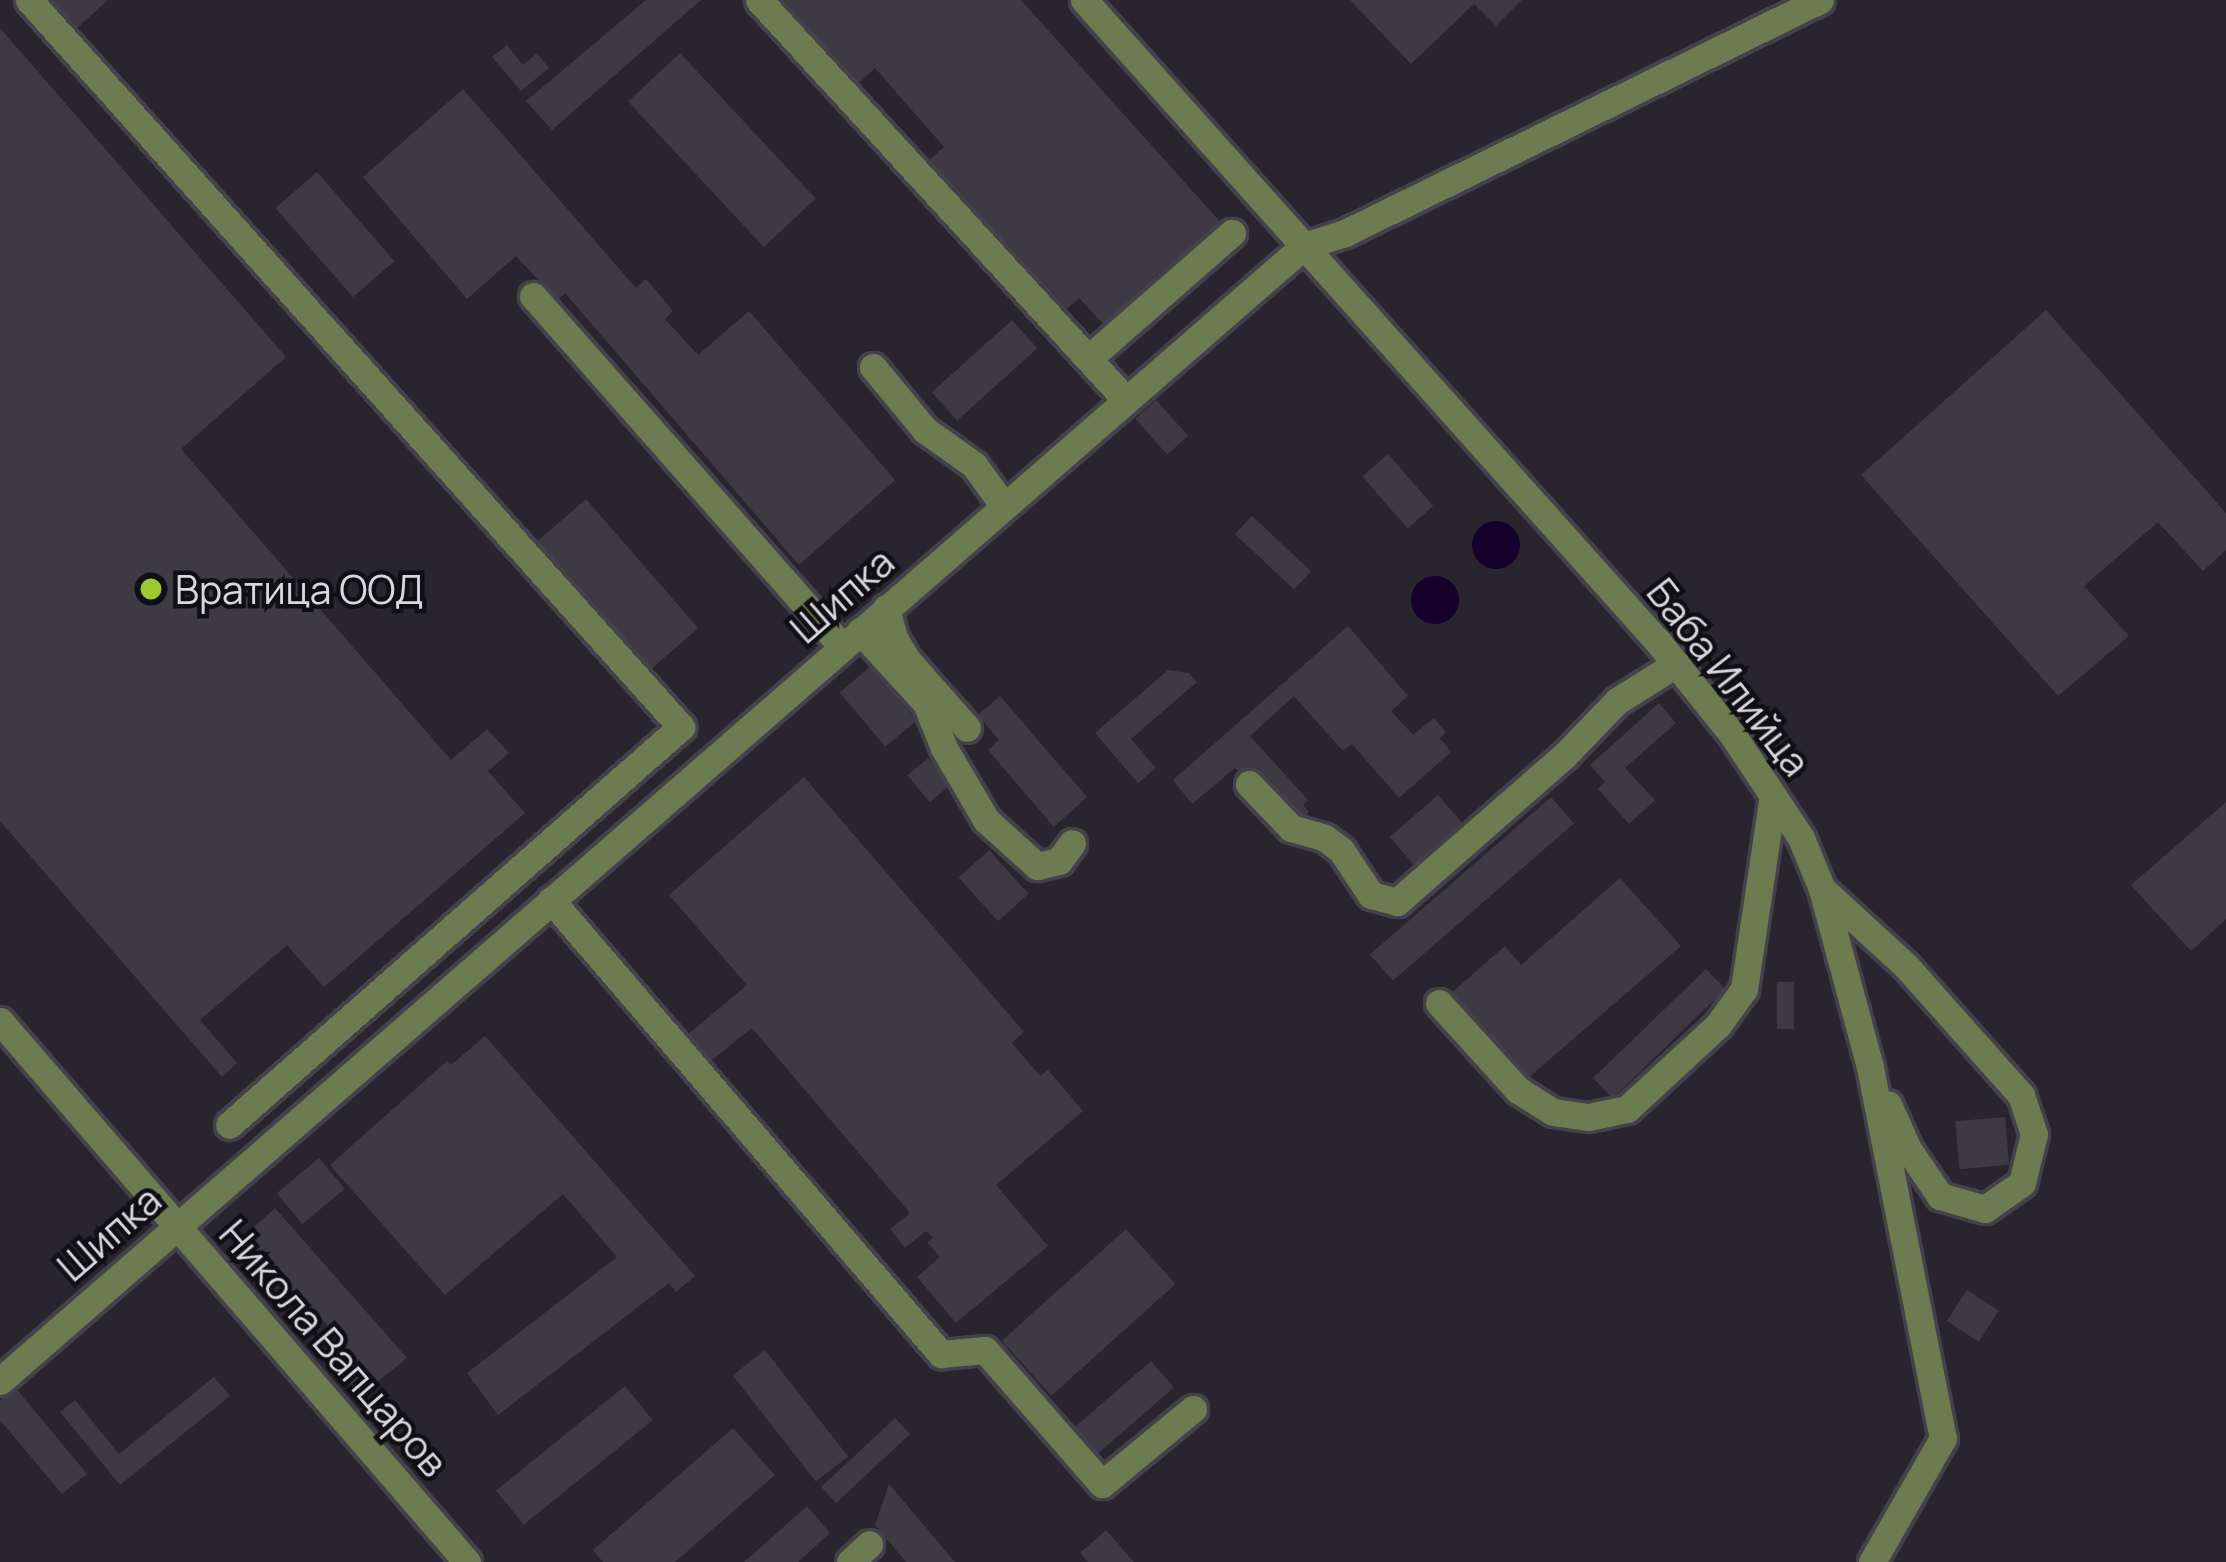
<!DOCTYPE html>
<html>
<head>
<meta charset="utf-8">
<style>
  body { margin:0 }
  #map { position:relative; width:2226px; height:1562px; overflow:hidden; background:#28252e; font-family:Manrope,sans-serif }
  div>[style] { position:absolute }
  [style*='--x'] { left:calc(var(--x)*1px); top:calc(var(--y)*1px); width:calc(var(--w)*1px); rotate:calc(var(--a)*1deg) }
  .water>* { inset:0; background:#14002b }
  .round { border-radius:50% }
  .building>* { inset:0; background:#3d3a44; transform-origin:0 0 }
  .roads { filter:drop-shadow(3px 0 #44414a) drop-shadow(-3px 0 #44414a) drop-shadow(0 3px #44414a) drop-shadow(0 -3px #44414a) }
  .minor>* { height:27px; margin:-13.5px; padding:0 13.5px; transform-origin:13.5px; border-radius:13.5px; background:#6c7c50 }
  .dots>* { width:33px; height:33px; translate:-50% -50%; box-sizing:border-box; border:6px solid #100f13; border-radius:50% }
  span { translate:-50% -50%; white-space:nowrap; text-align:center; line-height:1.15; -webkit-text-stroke:9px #100f13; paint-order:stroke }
  .poi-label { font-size:39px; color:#d9d7dd }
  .left { translate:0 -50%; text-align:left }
  .street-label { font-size:39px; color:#d9d7dd }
</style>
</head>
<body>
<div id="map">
  <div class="water">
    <i class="round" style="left:1472px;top:521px;width:48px;height:48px"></i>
    <i class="round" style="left:1411px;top:576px;width:48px;height:48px"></i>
  </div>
  <div class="building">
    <i style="clip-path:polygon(53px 0,108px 0,77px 28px)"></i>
    <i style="clip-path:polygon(646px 0,701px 0,552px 130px,526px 101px)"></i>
    <i style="clip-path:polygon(770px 0,1021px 0,1223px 225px,1107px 328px,1079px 298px,1058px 317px,923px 165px,944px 147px,875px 68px,850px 91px)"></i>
    <i style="clip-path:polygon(1350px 0,1522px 0,1496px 26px,1474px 4px,1411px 64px)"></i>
    <i style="clip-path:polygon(0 28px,286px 357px,181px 449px,451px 760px,487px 729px,509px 753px,488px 771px,525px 813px,324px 987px,287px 945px,200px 1020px,237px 1063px,222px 1077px,0 821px)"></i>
    <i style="clip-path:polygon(507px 45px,523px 65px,537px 53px,549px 68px,521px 91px,492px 57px)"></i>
    <i style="left:680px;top:53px;width:199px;height:71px;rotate:47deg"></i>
    <i style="clip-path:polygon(463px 89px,636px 288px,646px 279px,673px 311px,665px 319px,698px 355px,749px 311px,895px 480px,799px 565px,565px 293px,557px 300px,516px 256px,467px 299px,363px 177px)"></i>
    <i style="left:317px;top:172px;width:118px;height:55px;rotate:49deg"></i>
    <i style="clip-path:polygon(2046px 310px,2226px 513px,2226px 550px,2203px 571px,2158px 522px,2084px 586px,2129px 636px,2058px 696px,1861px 475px)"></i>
    <i style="left:1012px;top:320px;width:38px;height:108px;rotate:48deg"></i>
    <i style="left:1156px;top:400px;width:48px;height:28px;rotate:48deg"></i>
    <i style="left:1388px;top:454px;width:69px;height:34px;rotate:49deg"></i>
    <i style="left:586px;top:499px;width:171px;height:71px;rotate:49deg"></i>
    <i style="left:1252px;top:516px;width:81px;height:25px;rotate:43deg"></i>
    <i style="clip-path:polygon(1348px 626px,1408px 696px,1391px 711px,1413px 735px,1434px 718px,1446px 732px,1440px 738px,1451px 752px,1399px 798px,1352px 744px,1343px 751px,1294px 696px,1250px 736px,1308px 800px,1303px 805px,1309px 812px,1293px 827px,1235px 768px,1192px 804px,1173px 780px)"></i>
    <i style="left:871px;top:666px;width:71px;height:41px;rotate:50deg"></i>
    <i style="clip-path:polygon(1168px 670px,1189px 673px,1197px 682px,1131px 739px,1156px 768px,1138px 783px,1095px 733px)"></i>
    <i style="clip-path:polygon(1000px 696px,1087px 797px,1054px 827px,988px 750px,999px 740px,978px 715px)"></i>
    <i style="clip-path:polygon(1659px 703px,1676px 723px,1625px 768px,1655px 800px,1629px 824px,1598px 789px,1605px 782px,1590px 765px)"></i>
    <i style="left:928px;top:758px;width:35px;height:27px;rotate:50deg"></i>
    <i style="clip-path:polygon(804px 777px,1024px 1032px,1012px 1043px,1040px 1076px,1048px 1070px,1083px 1111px,996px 1185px,1048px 1246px,956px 1323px,917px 1277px,940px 1257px,927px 1242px,933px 1238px,926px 1231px,905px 1248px,890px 1229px,910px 1213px,752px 1028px,708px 1063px,686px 1036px,747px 985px,669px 895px)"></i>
    <i style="left:1438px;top:795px;width:40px;height:64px;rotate:49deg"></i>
    <i style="left:1551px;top:797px;width:35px;height:240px;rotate:49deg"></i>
    <i style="clip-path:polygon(2226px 802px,2226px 919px,2191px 951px,2131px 885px)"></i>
    <i style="left:989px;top:850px;width:59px;height:41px;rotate:48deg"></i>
    <i style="clip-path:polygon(1620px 878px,1681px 946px,1527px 1079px,1451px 993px,1505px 946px,1521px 965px)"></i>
    <i style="left:1706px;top:969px;width:28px;height:157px;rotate:46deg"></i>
    <i style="left:1777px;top:982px;width:17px;height:47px"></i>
    <i style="clip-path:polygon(485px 1036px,695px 1276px,676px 1292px,669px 1283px,498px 1415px,467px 1373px,617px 1257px,563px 1194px,445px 1295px,330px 1165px,447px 1061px,451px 1065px)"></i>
    <i style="left:2005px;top:1117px;width:48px;height:50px;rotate:85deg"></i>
    <i style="left:319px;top:1158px;width:40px;height:55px;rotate:50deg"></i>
    <i style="clip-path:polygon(275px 1208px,407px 1358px,360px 1396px,322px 1350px,337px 1337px,319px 1316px,315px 1320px,244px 1236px)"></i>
    <i style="left:1126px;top:1229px;width:74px;height:167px;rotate:48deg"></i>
    <i style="left:1967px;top:1290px;width:38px;height:37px;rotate:33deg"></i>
    <i style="left:765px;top:1350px;width:135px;height:41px;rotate:52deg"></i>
    <i style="left:1151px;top:1361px;width:35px;height:103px;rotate:49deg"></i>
    <i style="clip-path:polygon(214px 1377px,230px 1396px,120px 1485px,60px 1412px,75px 1400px,119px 1454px)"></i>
    <i style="left:625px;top:1386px;width:44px;height:166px;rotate:51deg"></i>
    <i style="clip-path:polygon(15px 1387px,87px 1474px,62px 1494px,0 1420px,0 1400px)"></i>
    <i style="left:895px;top:1418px;width:22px;height:101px;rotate:47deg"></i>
    <i style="clip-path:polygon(733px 1428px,775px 1475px,675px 1562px,603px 1562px,593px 1550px)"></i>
    <i style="clip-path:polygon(889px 1484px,955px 1562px,906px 1562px,875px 1525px)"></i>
    <i style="clip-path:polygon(807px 1506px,830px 1533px,798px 1562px,744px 1562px)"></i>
    <i style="clip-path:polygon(1106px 1530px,1134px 1562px,1088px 1562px,1080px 1553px)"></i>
  </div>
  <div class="roads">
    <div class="minor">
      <i style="--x:29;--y:0;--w:977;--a:48.11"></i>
      <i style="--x:681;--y:727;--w:602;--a:138.64"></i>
      <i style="--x:759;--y:0;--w:543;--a:47.46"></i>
      <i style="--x:1084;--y:0;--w:863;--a:48.2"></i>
      <i style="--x:1659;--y:643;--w:117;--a:51.3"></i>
      <i style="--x:1732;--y:734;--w:125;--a:56.4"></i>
      <i style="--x:1801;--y:838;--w:55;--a:67.6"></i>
      <i style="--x:1822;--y:889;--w:184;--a:74.9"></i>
      <i style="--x:1870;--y:1067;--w:378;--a:78.9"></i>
      <i style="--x:1943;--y:1438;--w:143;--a:119.8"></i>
      <i style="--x:533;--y:296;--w:467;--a:48.6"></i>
      <i style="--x:1089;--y:358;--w:190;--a:-41.2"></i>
      <i style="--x:873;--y:367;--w:82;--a:50.5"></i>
      <i style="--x:925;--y:430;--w:60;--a:35.5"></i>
      <i style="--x:974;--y:465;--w:51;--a:53.8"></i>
      <i style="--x:886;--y:608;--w:31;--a:75"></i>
      <i style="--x:894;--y:638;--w:27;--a:59"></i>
      <i style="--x:908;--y:661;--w:89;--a:48.6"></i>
      <i style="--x:860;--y:631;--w:98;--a:47.5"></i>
      <i style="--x:926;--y:703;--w:48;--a:68.2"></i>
      <i style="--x:944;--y:748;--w:83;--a:59.7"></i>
      <i style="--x:986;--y:820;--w:69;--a:42"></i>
      <i style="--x:1037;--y:866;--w:23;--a:-13"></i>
      <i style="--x:1059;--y:861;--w:22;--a:-54"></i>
      <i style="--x:1249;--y:784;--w:61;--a:46.3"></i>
      <i style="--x:1291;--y:828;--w:35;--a:16"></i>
      <i style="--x:1325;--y:838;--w:20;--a:37"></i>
      <i style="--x:1341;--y:850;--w:54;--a:56.3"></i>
      <i style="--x:1371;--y:895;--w:27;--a:15"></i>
      <i style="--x:1397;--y:902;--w:222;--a:-41.2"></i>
      <i style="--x:1564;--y:756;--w:76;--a:-46.1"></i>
      <i style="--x:1617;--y:701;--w:70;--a:-32.1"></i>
      <i style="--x:1822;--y:889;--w:114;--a:42.5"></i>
      <i style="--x:1906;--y:966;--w:173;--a:48.3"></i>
      <i style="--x:2021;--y:1095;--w:41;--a:71.6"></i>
      <i style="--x:2034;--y:1134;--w:50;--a:103.8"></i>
      <i style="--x:2022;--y:1183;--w:45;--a:144.9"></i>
      <i style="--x:1985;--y:1209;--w:47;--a:-163.9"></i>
      <i style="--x:1940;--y:1196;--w:57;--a:-124.2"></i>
      <i style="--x:1908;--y:1149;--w:49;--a:-114"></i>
      <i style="--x:551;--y:900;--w:599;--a:49.34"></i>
      <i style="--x:941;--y:1354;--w:44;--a:-5.2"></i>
      <i style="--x:985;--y:1350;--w:178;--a:48.9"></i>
      <i style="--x:1102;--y:1484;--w:118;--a:-39.5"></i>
      <i style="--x:1439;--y:1003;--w:118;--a:47.8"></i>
      <i style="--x:1518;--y:1090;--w:41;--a:32.2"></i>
      <i style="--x:1553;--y:1112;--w:36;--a:8"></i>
      <i style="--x:1589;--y:1117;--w:39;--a:-12"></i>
      <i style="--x:1627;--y:1109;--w:124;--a:-42.7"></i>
      <i style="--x:1718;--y:1025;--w:44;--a:-54.2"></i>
      <i style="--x:1744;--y:989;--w:195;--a:-81.5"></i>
      <i style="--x:0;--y:1021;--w:715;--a:49.2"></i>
      <i style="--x:0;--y:1381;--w:1729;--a:-41.04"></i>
      <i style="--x:1304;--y:246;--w:43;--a:-17.6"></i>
      <i style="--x:1345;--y:233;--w:529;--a:-26.13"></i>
      <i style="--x:850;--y:1562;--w:26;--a:-43"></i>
    </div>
  </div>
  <div class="dots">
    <i style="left:151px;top:589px;background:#9dca30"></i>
  </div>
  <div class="poi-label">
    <span class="left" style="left:175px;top:589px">Вратица ООД</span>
  </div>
  <div class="street-label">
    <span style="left:842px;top:595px;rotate:-41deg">Шипка</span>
    <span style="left:1729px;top:677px;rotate:52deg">Баба Илийца</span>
    <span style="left:109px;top:1233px;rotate:-41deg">Шипка</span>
    <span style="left:334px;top:1348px;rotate:49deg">Никола Вапцаров</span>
  </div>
</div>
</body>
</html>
